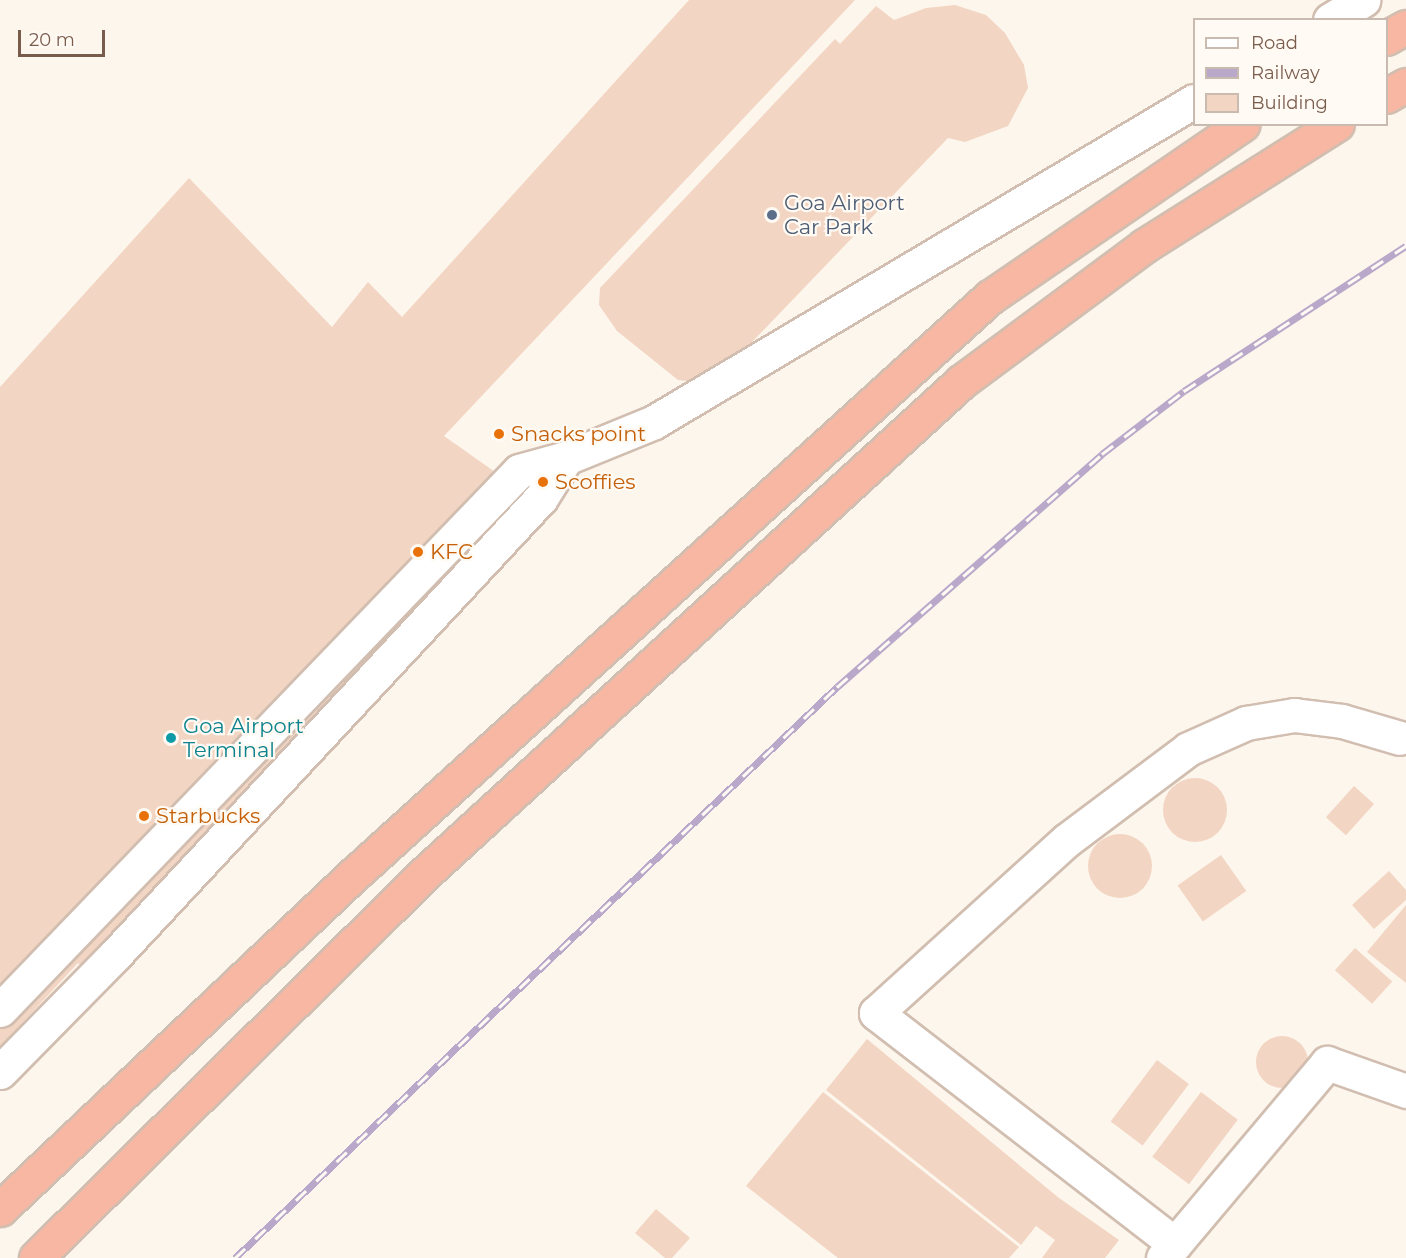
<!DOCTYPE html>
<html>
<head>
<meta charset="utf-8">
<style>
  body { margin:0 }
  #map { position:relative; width:1406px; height:1258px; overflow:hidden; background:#fdf6ec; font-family:Montserrat,sans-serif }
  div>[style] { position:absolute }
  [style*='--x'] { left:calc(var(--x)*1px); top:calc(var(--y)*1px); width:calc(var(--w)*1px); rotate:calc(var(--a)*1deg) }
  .building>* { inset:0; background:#f3d5c3; transform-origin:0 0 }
  .round { border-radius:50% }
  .roads { filter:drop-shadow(2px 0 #d1beb0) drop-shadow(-2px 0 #d1beb0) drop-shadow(0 2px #d1beb0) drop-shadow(0 -2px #d1beb0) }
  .minor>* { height:33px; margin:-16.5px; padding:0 16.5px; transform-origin:16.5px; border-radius:16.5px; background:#fff }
  .highway>* { height:33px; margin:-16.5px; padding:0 16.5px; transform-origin:16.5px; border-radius:16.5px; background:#f7b7a3 }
  .rail>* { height:7px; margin-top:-3.5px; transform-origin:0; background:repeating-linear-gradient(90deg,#fffaf3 0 14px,#b9a8c9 0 28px); box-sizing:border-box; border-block:2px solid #b9a8c9 }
  .dots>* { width:16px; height:16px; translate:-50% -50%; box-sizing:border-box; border:3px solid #fffaf3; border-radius:50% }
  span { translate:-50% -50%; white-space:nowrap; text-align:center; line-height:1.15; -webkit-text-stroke:4.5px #fffaf3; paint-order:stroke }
  .service-label { font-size:21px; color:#4e5e75 }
  .left { translate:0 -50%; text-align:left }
  .food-label { font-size:21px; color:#c56008 }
  .culture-label { font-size:21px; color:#0d838f }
  .legend { position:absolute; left:1193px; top:18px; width:195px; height:108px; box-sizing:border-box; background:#fffaf3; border:2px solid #cabbb1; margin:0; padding:8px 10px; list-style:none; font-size:18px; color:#7a5c4d }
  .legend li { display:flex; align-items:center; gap:12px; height:30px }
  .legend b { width:30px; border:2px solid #cabbb1 }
  .scale { position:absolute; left:18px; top:30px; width:87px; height:27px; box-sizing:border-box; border:3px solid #7a5c4d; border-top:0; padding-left:8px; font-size:18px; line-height:21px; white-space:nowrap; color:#7a5c4d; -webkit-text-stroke:4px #fffaf3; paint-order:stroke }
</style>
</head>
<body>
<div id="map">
  <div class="building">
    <i style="clip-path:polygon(689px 0,855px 0,444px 436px,552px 512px,107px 991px,78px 963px,0 1047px,0 387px,189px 178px,332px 327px,368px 282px,402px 317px)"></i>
    <i style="clip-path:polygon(955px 5px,986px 15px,1005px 33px,1024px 65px,1028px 88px,1008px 126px,965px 142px,948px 138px,729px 366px,694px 382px,678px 380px,617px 331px,599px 305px,600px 288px,835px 39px,840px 44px,876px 6px,894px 20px,926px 8px)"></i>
    <i class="round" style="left:1163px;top:778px;width:64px;height:64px"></i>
    <i style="left:1354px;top:786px;width:27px;height:42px;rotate:42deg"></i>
    <i class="round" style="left:1088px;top:834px;width:64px;height:64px"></i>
    <i style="left:1221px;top:855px;width:44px;height:53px;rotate:55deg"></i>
    <i style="clip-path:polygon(1389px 871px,1406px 890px,1406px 900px,1374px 929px,1352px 905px)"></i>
    <i style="clip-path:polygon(1406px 905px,1406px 983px,1367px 952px)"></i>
    <i style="left:1355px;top:948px;width:50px;height:30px;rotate:42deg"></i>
    <i class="round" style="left:1256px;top:1036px;width:52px;height:52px"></i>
    <i style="clip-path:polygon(867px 1039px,1059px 1198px,1119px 1240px,1105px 1258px,1042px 1258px,1055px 1240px,1036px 1226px,1021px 1245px,826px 1090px)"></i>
    <i style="left:1157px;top:1060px;width:40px;height:77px;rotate:37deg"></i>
    <i style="clip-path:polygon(823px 1092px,1019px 1247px,1009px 1258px,838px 1258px,746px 1186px)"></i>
    <i style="left:1201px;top:1092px;width:46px;height:81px;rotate:37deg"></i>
    <i style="clip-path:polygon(656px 1209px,690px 1238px,672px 1258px,665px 1258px,635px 1233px)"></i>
  </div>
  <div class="roads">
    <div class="minor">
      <i style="--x:1330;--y:20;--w:39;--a:-31"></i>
      <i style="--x:0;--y:1010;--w:748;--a:-46.08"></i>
      <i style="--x:519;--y:471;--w:49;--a:-15.5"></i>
      <i style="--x:566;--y:458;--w:95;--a:-22.2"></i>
      <i style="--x:654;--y:422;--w:628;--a:-30.73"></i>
      <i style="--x:0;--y:1072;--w:165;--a:-45.5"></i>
      <i style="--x:116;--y:954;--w:623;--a:-47.02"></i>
      <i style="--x:541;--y:498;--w:47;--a:-58"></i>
      <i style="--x:1175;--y:1244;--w:378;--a:-142.3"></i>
      <i style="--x:876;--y:1013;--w:258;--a:-42.2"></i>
      <i style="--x:1067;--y:840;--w:151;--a:-36.9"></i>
      <i style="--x:1188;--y:749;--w:64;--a:-24.1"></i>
      <i style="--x:1246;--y:723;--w:49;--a:-9.5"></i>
      <i style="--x:1294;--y:715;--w:48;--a:7.1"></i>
      <i style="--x:1342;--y:721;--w:60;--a:16.3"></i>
      <i style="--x:1163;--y:1258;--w:255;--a:-49.9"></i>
      <i style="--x:1327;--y:1063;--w:84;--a:19.5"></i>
    </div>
    <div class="highway">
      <i style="--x:1386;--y:38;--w:23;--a:-29"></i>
      <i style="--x:1386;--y:96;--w:23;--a:-29"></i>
      <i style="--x:0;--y:1209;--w:495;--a:-43.4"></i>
      <i style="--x:360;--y:869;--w:851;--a:-42.24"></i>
      <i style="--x:990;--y:297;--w:306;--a:-34.4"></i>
      <i style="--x:36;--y:1258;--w:544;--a:-44.7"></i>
      <i style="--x:423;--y:875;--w:730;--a:-42.5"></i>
      <i style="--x:961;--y:382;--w:228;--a:-36.6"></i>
      <i style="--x:1144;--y:246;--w:228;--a:-32.3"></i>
    </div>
  </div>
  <div class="rail">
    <i style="--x:235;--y:1258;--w:830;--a:-43.49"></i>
    <i style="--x:837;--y:687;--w:353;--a:-41.3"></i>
    <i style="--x:1102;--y:454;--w:103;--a:-37.5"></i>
    <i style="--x:1184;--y:391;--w:265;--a:-33.2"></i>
  </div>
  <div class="dots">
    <i style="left:772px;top:215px;background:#5c6f8a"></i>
    <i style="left:499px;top:434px;background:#e8710a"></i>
    <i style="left:543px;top:482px;background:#e8710a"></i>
    <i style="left:418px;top:552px;background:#e8710a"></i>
    <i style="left:171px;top:738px;background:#0f9aa8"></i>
    <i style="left:144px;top:816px;background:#e8710a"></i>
  </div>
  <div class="service-label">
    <span class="left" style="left:784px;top:215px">Goa Airport<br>Car Park</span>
  </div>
  <div class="food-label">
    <span class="left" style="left:511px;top:434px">Snacks point</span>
    <span class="left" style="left:555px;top:482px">Scoffies</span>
    <span class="left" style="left:430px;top:552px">KFC</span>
    <span class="left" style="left:156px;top:816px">Starbucks</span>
  </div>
  <div class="culture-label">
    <span class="left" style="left:183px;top:738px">Goa Airport<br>Terminal</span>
  </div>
  <ul class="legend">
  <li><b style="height:8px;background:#fff"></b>Road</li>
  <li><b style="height:8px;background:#b9a8c9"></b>Railway</li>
  <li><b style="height:16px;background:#f3d5c3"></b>Building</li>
  </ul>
  <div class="scale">20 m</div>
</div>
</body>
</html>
